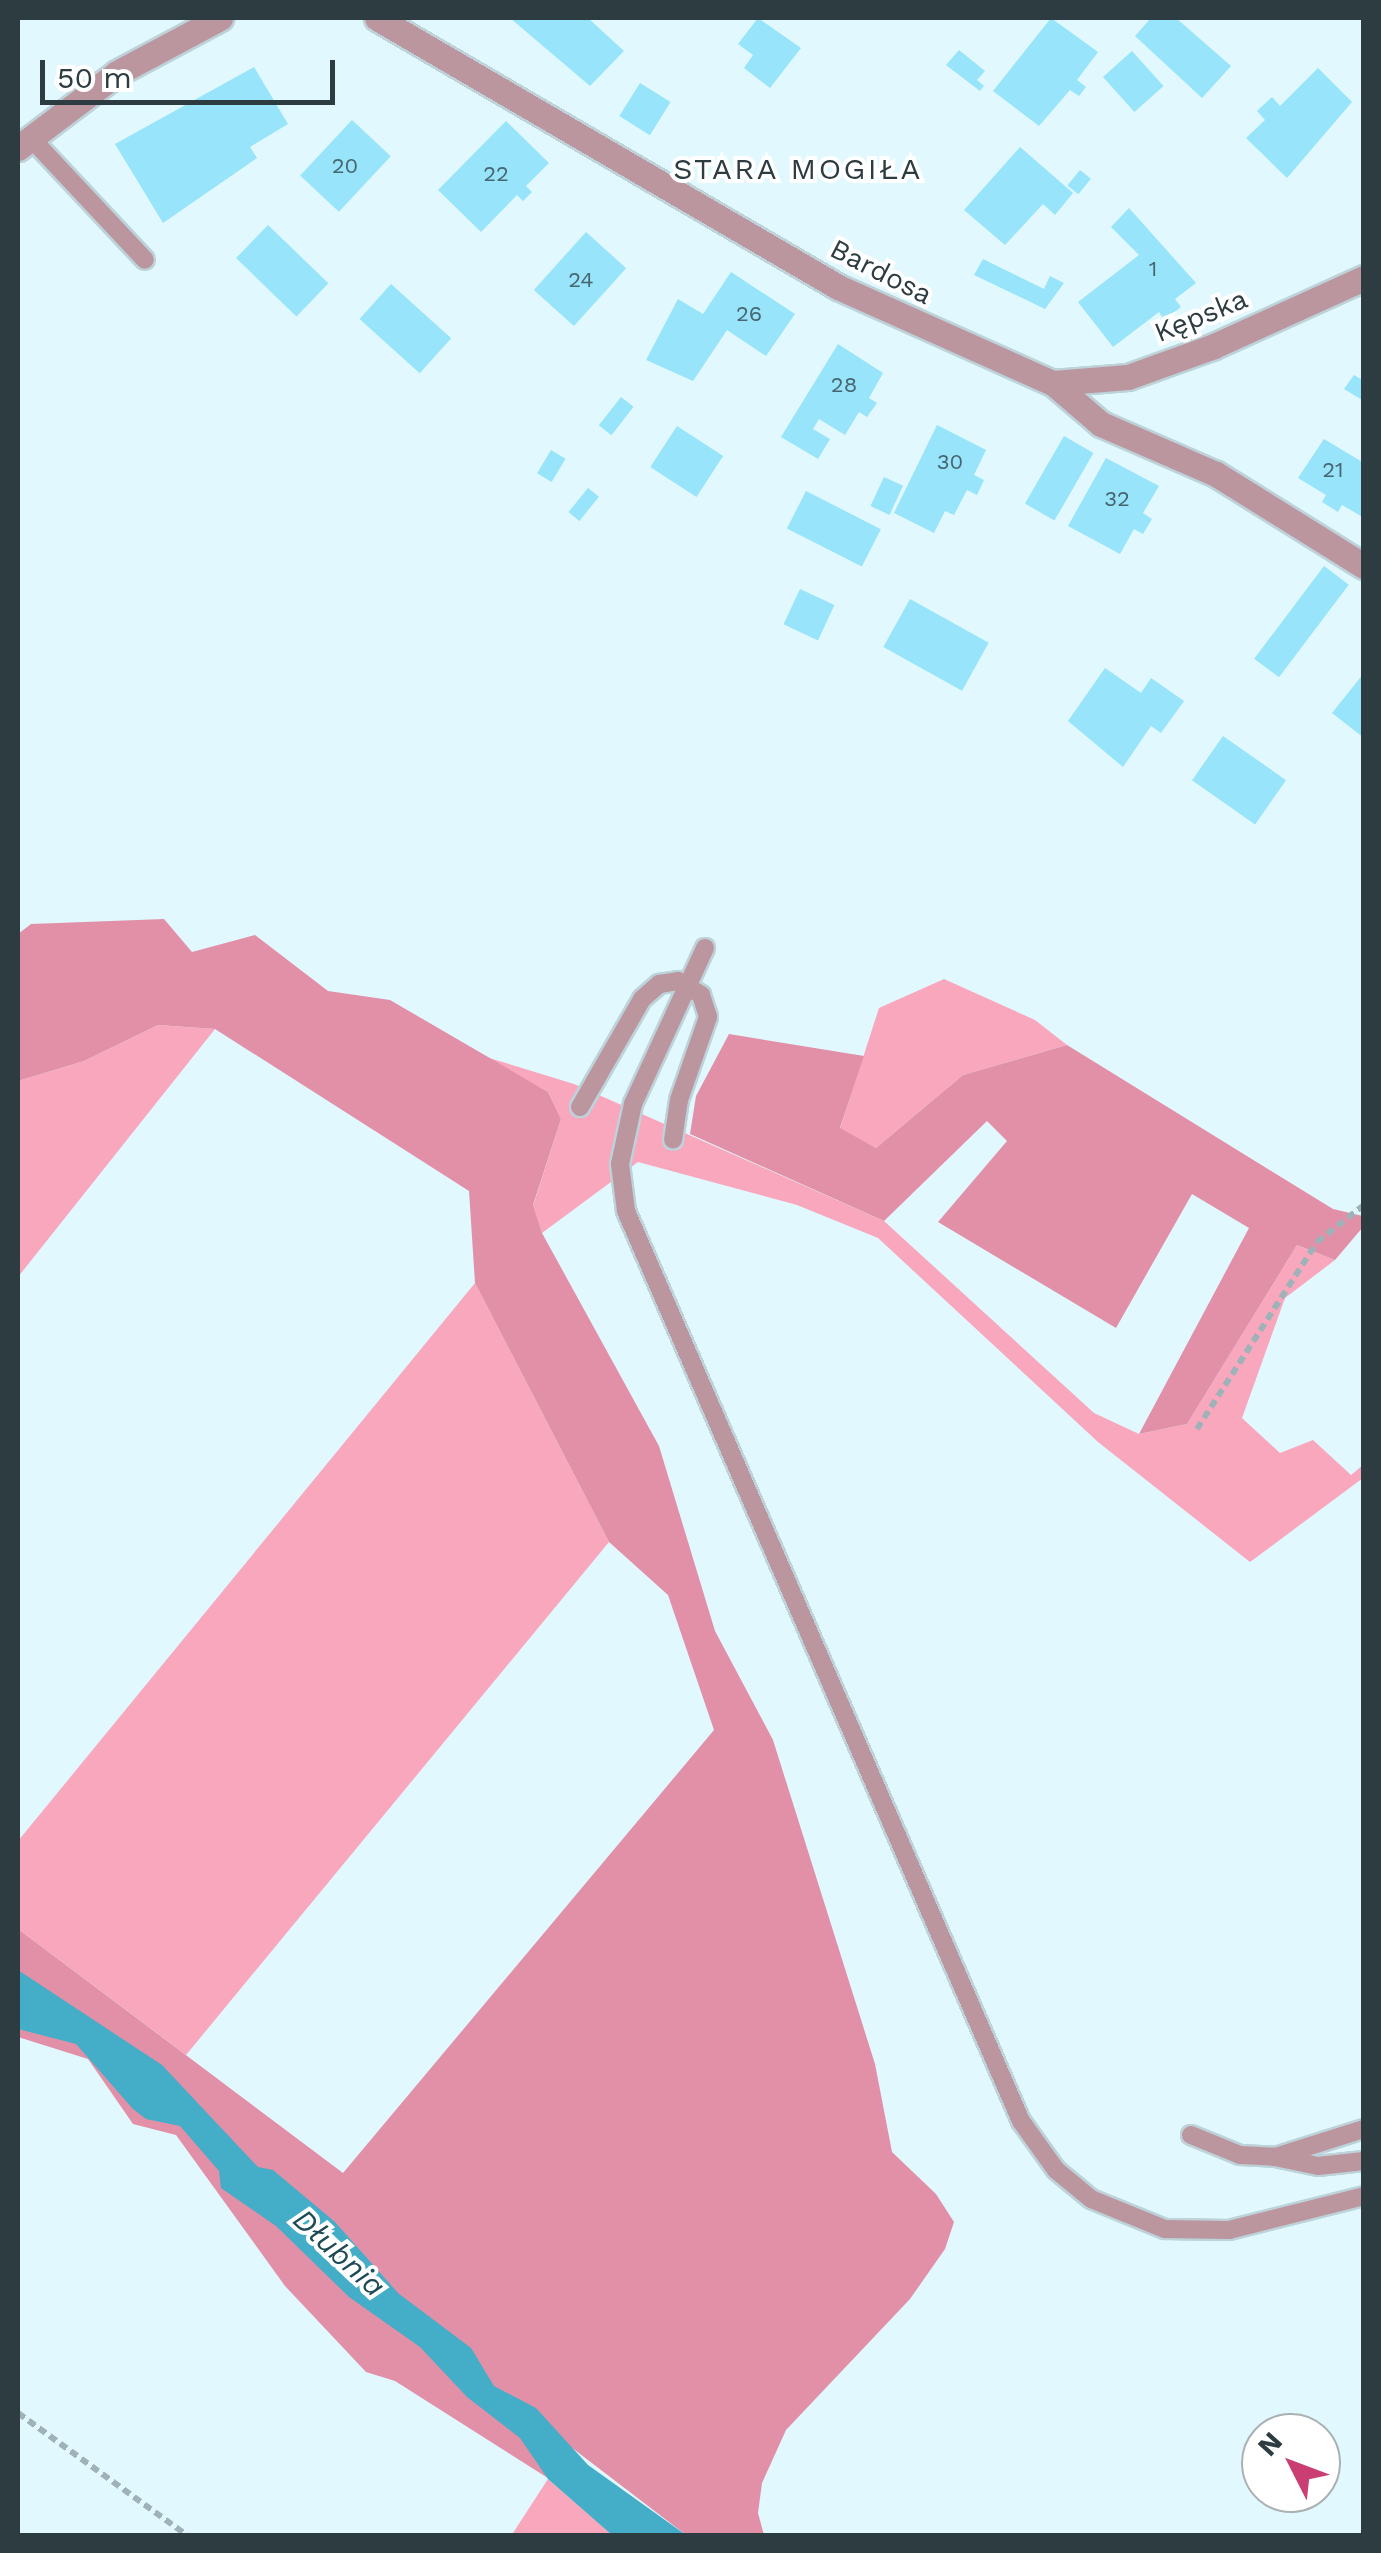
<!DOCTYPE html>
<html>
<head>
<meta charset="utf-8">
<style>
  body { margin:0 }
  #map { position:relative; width:1381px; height:2553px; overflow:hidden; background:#e1f8ff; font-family:"Work Sans",sans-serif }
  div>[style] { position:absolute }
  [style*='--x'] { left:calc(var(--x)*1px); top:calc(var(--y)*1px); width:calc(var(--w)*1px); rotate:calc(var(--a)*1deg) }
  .green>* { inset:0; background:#f9a7bd }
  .forest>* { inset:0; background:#e290a7 }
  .water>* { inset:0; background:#44adc8 }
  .building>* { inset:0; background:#97e4fb; transform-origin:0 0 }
  .path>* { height:6px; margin-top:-3px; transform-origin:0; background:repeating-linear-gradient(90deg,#9eb2b8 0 8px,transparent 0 13px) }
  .roads { filter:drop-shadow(2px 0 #bdd2d9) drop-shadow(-2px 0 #bdd2d9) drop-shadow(0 2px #bdd2d9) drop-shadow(0 -2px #bdd2d9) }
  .service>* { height:18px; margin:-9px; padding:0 9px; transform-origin:9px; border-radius:9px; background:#bb969f }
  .minor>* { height:25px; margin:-12.5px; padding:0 12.5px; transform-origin:12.5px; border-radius:12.5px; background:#bb969f }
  span { translate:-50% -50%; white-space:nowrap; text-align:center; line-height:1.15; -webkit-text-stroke:8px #fff; paint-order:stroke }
  .number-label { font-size:22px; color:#486670 }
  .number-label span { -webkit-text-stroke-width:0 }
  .street-label { font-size:28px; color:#2d3c41 }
  .neighbourhood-label { font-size:30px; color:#2d3c41; letter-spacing:2.5px }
  .water-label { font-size:30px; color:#1d4a56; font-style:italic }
  .frame { position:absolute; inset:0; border:20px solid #2d3c41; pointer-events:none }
  .north { position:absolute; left:1241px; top:2413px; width:100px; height:100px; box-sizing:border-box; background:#fff; border:2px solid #abb1b3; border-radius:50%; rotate:312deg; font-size:28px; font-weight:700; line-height:40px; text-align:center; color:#2d3c41 }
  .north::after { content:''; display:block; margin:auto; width:35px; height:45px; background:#ca3e73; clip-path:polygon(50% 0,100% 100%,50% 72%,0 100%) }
  .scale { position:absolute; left:40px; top:60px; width:295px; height:45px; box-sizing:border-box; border:5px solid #2d3c41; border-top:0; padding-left:12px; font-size:30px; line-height:35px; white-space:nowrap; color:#2d3c41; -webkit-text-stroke:8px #fff; paint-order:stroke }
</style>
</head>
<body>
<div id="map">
  <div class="green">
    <i style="clip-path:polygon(944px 979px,1035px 1020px,1067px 1045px,963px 1075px,876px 1148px,840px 1129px,879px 1008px)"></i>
    <i style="clip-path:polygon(158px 1025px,215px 1029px,18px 1277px,18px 1081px,84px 1061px)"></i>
    <i style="clip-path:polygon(486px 1057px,574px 1084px,884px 1221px,1094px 1413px,1139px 1434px,1187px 1424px,1297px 1245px,1335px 1260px,1285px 1298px,1242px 1418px,1280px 1453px,1313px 1440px,1351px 1475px,1363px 1465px,1363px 1478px,1250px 1562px,1098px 1442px,878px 1238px,797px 1205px,638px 1162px,542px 1233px,533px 1206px,561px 1119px,548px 1092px)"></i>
    <i style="clip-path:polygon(475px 1283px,609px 1542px,186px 2055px,18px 1929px,18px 1841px)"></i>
    <i style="clip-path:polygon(548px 2479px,600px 2524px,612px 2535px,511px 2536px)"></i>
  </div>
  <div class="forest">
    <i style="clip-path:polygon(164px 919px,192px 952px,255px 935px,328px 991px,390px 1000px,548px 1092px,561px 1119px,533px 1205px,542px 1233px,659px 1446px,715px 1631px,773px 1740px,875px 2064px,892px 2152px,936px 2194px,954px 2222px,945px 2249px,910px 2299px,786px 2430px,762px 2483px,758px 2513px,764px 2535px,686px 2535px,567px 2444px,551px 2480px,395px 2381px,366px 2372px,285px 2286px,176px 2135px,133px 2124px,88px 2059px,18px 2037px,18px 1929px,343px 2173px,714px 1730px,668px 1595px,609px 1542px,475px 1283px,469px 1191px,215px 1029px,158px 1025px,84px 1061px,18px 1081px,18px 934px,31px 924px)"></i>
    <i style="clip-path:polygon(729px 1034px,864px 1056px,840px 1128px,876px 1148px,963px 1075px,1067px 1045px,1333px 1209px,1363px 1216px,1363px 1227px,1335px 1260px,1297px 1245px,1187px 1424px,1139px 1434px,1249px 1228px,1192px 1194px,1116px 1328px,938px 1222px,1007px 1141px,987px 1121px,884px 1221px,690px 1134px,696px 1096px)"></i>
  </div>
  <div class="water">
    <i style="clip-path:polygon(18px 1970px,162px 2065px,258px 2167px,273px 2170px,335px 2222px,398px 2293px,471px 2348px,494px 2386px,536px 2408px,588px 2465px,686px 2535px,612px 2535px,548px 2479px,520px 2438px,467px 2397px,420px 2347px,349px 2297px,276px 2226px,221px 2188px,219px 2171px,180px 2126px,146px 2119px,133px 2109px,76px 2044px,18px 2029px)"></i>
  </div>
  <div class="building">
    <i style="clip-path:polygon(510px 18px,588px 18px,624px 51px,590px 86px)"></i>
    <i style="clip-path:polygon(758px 18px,801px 48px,770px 88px,744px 68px,753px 55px,738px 44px)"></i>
    <i style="clip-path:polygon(1051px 18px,1098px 52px,1077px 80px,1086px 87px,1079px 96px,1070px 90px,1039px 126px,993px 91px)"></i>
    <i style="clip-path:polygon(1151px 18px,1176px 18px,1231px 66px,1202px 98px,1135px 36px)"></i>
    <i style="clip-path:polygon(959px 50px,985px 71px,977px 80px,984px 86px,980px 91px,946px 65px)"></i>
    <i style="left:1132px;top:51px;width:47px;height:39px;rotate:48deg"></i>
    <i style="clip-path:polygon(254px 67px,288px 124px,250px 147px,257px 158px,163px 223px,115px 144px)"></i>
    <i style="clip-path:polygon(1318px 68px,1352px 102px,1287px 178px,1246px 138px,1265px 120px,1257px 111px,1272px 97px,1280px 106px)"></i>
    <i style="left:640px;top:83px;width:36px;height:39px;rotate:32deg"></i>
    <i style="left:352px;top:120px;width:53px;height:76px;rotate:43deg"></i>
    <i style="clip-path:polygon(506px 121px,549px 163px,526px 186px,532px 192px,523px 201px,517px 195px,481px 232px,438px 190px)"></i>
    <i style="clip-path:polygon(1020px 147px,1073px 193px,1055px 215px,1043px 204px,1005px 245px,964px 210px)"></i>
    <i style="left:1080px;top:170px;width:14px;height:20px;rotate:39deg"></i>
    <i style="clip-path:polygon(1129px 208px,1196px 283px,1175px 299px,1181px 307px,1164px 320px,1159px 312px,1113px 347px,1078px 302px,1139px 255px,1111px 227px)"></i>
    <i style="left:268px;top:225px;width:84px;height:46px;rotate:44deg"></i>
    <i style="left:586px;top:232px;width:54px;height:78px;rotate:42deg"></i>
    <i style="clip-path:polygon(983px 259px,1044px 289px,1050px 276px,1064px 283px,1045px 309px,974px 275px)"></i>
    <i style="clip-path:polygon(731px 272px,795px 314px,766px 356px,727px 330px,693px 381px,646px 360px,678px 299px,703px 314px)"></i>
    <i style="left:391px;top:284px;width:81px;height:47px;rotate:42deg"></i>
    <i style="clip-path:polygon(838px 344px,883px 373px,869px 398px,877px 403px,867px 417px,859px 412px,845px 435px,819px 419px,813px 429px,830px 439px,818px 459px,781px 437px)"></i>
    <i style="clip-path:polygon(1354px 375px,1364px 381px,1364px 401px,1344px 389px)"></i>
    <i style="left:621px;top:397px;width:16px;height:36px;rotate:38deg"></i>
    <i style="clip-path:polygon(937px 425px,986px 450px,974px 475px,984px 480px,977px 495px,967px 490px,954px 515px,945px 511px,934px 533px,894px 513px)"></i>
    <i style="left:677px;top:426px;width:55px;height:49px;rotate:33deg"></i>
    <i style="left:1064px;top:436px;width:34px;height:78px;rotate:30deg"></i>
    <i style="clip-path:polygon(1324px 439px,1364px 463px,1361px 516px,1342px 505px,1338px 512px,1322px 502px,1326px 495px,1298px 478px)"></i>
    <i style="left:551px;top:450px;width:17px;height:27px;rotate:31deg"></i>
    <i style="clip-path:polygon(1106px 458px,1159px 486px,1143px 513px,1152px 519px,1143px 534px,1134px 529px,1120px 554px,1068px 526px)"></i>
    <i style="left:884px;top:477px;width:21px;height:32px;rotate:25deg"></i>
    <i style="left:588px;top:488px;width:14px;height:31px;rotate:39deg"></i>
    <i style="left:806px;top:491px;width:84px;height:42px;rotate:27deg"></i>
    <i style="left:1324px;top:566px;width:31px;height:116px;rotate:37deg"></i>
    <i style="left:800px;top:589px;width:38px;height:39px;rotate:25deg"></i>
    <i style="left:910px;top:599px;width:90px;height:55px;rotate:29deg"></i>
    <i style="clip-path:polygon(1105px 668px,1141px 693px,1151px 678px,1184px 701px,1161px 733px,1151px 726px,1123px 767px,1068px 721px)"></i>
    <i style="clip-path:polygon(1364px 673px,1364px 738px,1332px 713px)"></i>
    <i style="left:1223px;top:736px;width:77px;height:54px;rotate:35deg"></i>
  </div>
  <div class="path">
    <i style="--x:1197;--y:1429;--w:222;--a:-57.3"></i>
    <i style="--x:1317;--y:1242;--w:60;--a:-38.2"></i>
    <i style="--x:18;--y:2413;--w:210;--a:35.9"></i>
  </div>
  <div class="roads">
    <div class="service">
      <i style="--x:30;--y:137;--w:168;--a:46.9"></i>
      <i style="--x:705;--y:948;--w:172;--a:114.8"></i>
      <i style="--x:633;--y:1104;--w:61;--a:102.2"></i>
      <i style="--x:620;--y:1164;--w:47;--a:82.7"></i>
      <i style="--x:626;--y:1211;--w:992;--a:66.54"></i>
      <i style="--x:1021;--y:2121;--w:60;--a:54.5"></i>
      <i style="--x:1056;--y:2170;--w:45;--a:39.6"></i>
      <i style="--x:1091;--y:2199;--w:80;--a:22.1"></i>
      <i style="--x:1165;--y:2229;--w:64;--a:0.9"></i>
      <i style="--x:1229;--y:2230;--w:139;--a:-14.1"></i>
      <i style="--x:580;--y:1107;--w:125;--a:-60.1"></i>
      <i style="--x:642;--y:999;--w:23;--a:-41"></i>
      <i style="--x:659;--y:984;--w:19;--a:-9"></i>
      <i style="--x:678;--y:981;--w:27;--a:31"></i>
      <i style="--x:701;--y:995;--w:23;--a:72"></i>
      <i style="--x:708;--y:1017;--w:88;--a:109.3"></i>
      <i style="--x:679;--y:1100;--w:40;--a:98.5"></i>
      <i style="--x:1191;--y:2135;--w:53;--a:22.2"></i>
      <i style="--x:1240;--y:2155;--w:35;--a:3"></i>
      <i style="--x:1275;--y:2157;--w:93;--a:-17.5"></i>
      <i style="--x:1275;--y:2157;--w:44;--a:11.8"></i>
      <i style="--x:1318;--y:2166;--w:46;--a:-6.2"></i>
    </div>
    <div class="minor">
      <i style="--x:377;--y:18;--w:534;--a:30.26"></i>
      <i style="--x:838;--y:287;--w:235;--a:24.1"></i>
      <i style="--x:1053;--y:383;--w:63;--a:40.5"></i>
      <i style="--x:1101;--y:424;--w:125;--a:23.5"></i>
      <i style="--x:1216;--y:474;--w:174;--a:31.9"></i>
      <i style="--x:18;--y:148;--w:124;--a:-37.1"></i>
      <i style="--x:117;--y:73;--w:117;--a:-28.1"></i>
      <i style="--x:1053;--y:383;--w:75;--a:-4.6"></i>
      <i style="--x:1128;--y:377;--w:91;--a:-19.8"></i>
      <i style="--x:1214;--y:346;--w:165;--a:-24.4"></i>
    </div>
  </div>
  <div class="number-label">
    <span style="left:345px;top:166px">20</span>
    <span style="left:496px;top:174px">22</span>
    <span style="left:1153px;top:269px">1</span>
    <span style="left:581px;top:280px">24</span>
    <span style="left:749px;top:314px">26</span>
    <span style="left:844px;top:385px">28</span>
    <span style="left:950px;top:462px">30</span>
    <span style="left:1333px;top:470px">21</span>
    <span style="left:1117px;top:499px">32</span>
  </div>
  <div class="street-label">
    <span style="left:881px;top:272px;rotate:27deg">Bardosa</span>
    <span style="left:1201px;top:316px;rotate:-22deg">Kępska</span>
  </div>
  <div class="neighbourhood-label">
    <span style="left:798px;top:169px">STARA MOGIŁA</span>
  </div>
  <div class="water-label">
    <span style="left:339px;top:2253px;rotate:43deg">Dłubnia</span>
  </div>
  <div class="frame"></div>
  <div class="north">N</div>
  <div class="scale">50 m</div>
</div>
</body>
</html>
